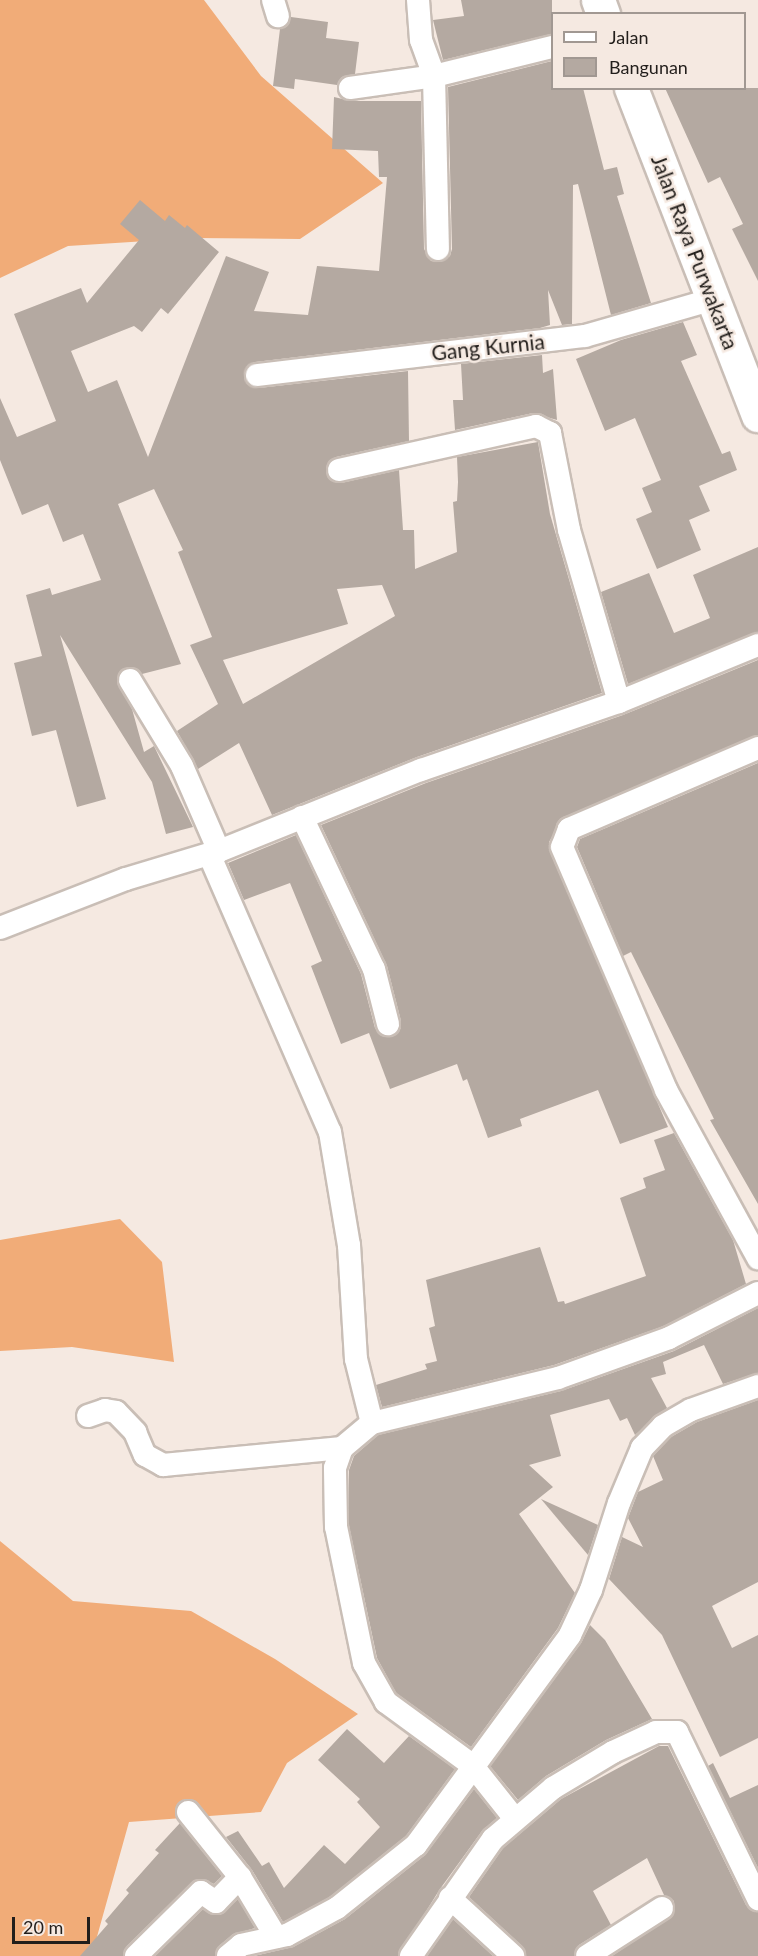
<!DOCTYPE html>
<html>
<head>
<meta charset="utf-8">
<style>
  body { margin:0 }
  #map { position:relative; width:758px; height:1956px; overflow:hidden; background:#f5e9e1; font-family:Lato,sans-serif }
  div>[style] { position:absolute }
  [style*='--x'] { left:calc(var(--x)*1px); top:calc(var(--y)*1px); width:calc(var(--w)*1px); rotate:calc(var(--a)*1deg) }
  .forest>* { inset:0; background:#f1ac78 }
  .building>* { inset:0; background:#b4a9a1 }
  .roads { filter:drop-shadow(2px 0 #c9beb6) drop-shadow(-2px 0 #c9beb6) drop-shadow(0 2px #c9beb6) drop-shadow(0 -2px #c9beb6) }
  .street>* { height:22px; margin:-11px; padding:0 11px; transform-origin:11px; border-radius:11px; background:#fff }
  .highway>* { height:33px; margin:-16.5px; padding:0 16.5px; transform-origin:16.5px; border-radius:16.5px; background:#fff }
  span { translate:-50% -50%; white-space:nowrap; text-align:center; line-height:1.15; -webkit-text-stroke:5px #f5e9e1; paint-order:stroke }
  .street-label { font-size:21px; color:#221e1b }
  .legend { position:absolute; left:551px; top:12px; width:195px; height:78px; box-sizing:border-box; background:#f5e9e1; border:2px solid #a19892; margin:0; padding:8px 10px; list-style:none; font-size:18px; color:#221e1b }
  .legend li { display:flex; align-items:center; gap:12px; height:30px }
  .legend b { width:30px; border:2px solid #a19892 }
  .scale { position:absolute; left:12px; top:1917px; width:78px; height:27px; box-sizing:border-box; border:3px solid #221e1b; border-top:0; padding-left:8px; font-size:18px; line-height:21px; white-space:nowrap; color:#221e1b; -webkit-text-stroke:4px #f5e9e1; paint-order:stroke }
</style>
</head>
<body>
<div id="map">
  <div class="forest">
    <i style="clip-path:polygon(0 0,204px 0,261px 76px,383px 183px,300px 239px,194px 238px,68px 246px,0 278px)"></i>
    <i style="clip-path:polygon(120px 1219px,162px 1262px,174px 1362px,72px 1347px,0 1351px,0 1240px)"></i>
    <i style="clip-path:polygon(0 1541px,73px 1601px,191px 1611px,275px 1659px,358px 1714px,287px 1763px,261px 1812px,129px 1822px,93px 1951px,87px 1956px,0 1956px)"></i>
  </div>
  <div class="building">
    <i style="clip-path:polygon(461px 0,552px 0,552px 34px,443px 60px,433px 20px,464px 16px)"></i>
    <i style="clip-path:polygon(291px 17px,328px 22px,326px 38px,359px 42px,355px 74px,342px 77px,337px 85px,295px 79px,294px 89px,273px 86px,280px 29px,287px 26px)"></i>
    <i style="clip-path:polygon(evenodd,552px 61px,552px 88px,583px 88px,604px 170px,617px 167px,624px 194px,617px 196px,651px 303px,611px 315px,578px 184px,573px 185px,572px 324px,562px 325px,548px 290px,550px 325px,540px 328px,255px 362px,248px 365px,244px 376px,247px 384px,259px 388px,408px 371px,409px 441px,336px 457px,329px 461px,326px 472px,330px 480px,341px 483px,399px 470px,403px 530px,414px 530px,415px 569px,457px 552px,453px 502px,457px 501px,458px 482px,457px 457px,538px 442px,550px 514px,602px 693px,417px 757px,272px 815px,239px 743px,198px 769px,177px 731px,218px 704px,190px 645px,212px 637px,178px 552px,183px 550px,154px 489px,118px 504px,181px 664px,142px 674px,129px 667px,119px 673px,117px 681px,132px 709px,144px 752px,154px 746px,193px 827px,166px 834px,152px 782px,60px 635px,106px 799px,77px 807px,56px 730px,32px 736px,14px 663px,42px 656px,26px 595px,50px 588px,52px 595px,101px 580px,83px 534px,63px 542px,48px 504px,22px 515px,0 460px,0 398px,17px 437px,56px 421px,14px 314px,81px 288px,87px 303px,139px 240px,120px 224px,140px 200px,165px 221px,169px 215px,185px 228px,187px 225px,219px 252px,168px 314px,161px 308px,142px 332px,134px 326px,71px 351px,88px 392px,117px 380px,148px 457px,226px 256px,269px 272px,254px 311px,308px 315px,317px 266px,379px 271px,387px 177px,379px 177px,378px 151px,332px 149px,334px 97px,351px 101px,421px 101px,424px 249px,431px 261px,439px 262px,450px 256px,452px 249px,448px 87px,552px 61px,382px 585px,395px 616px,243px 704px,223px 660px,348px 624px,337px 589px,382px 585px)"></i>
    <i style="clip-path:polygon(665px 88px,758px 88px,758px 281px,732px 229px,743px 224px,720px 177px,708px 183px)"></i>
    <i style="clip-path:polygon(683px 322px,697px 355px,681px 361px,722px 454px,730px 451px,737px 470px,699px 486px,710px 511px,689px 520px,701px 550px,657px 569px,636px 519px,652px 512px,642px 488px,661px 480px,635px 418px,605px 431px,576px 359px,621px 340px)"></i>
    <i style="clip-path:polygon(542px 355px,543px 373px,553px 369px,557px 420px,533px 413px,455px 430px,453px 400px,463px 400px,461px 364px)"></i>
    <i style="clip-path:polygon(758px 547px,758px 632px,628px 684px,601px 592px,649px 573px,674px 633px,710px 618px,693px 575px)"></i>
    <i style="clip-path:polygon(758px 660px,758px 735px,564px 817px,549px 842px,550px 852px,668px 1127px,620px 1144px,598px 1090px,520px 1119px,522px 1126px,488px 1138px,467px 1079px,463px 1081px,457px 1064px,390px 1089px,369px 1033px,341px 1044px,311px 966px,322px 961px,290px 883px,244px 900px,228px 863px,296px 835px,361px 974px,375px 1028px,384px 1037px,392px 1037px,401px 1028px,401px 1021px,387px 966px,321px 825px,426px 783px,623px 715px)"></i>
    <i style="clip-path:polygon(758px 763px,758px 1204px,710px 1120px,714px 1119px,631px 952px,623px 956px,577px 847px,580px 839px)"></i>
    <i style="clip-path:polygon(674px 1133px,733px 1240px,746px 1284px,664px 1326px,554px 1365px,382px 1407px,376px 1385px,427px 1369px,425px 1364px,437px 1361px,429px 1328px,435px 1326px,426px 1280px,540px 1247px,558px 1302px,564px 1301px,565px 1304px,646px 1276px,620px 1198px,646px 1188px,643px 1178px,665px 1170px,654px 1140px)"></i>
    <i style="clip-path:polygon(758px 1308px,758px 1373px,723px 1384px,704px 1345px,663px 1362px,666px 1374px,651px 1378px,667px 1408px,635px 1435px,627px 1418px,620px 1421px,609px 1399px,550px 1415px,561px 1456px,529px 1465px,553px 1487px,519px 1514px,575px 1593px,558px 1628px,471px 1747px,396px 1693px,377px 1658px,349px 1526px,349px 1470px,354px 1456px,378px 1435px,561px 1391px,674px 1351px)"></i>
    <i style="clip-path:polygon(758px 1400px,758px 1582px,712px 1606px,732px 1648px,758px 1635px,758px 1738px,720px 1757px,662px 1635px,609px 1579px,622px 1537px,643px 1547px,628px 1518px,638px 1492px,663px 1480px,653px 1456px,671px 1437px,697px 1422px)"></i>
    <i style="clip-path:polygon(541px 1499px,598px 1525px,588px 1555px)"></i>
    <i style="clip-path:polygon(590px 1625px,605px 1640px,652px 1719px,606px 1740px,546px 1776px,518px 1800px,490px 1766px,581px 1643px)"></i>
    <i style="clip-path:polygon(347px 1729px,384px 1763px,409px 1736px,455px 1769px,406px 1836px,330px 1897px,283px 1922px,252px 1870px,226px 1837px,238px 1831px,262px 1866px,269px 1862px,284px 1888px,324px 1845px,345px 1864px,380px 1827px,357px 1802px,360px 1799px,318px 1760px)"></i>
    <i style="clip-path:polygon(659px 1746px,668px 1746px,746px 1905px,758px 1912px,758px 1956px,612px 1956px,674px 1914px,674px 1901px,664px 1895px,647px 1858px,593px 1891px,611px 1925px,579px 1945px,574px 1956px,526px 1956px,522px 1946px,469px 1897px,503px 1848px,561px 1799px)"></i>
    <i style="clip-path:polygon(713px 1763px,730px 1798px,758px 1785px,758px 1868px,708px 1766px)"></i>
    <i style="clip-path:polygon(474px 1789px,497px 1818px,482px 1831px,440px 1889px,398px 1956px,254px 1956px,293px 1947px,345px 1919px,425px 1855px)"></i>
    <i style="clip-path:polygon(180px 1823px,222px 1876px,214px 1884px,202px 1879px,192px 1882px,127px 1946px,123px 1956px,80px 1956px,108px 1924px,105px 1921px,129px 1893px,126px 1890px,159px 1853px,155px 1850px)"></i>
    <i style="clip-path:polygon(238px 1899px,255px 1928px,232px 1935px,219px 1946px,215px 1956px,155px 1956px,203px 1909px,220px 1915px)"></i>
    <i style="clip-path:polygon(453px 1919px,493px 1956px,427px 1956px)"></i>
  </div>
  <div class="roads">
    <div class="street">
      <i style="--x:273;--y:0;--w:17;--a:73"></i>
      <i style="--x:418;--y:0;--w:40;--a:85.7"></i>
      <i style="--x:421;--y:40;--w:38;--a:70"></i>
      <i style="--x:434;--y:76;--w:173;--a:88.7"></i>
      <i style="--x:350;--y:88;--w:85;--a:-8.1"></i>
      <i style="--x:434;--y:76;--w:122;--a:-13.8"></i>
      <i style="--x:257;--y:375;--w:330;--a:-6.8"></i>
      <i style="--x:585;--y:336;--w:134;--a:-16"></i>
      <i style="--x:339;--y:470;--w:202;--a:-12.6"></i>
      <i style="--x:536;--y:426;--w:16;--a:27"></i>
      <i style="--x:550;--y:433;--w:99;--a:78.9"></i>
      <i style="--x:569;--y:530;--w:179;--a:73.8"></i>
      <i style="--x:130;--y:680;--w:100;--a:58.8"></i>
      <i style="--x:182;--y:766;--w:93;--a:66.5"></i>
      <i style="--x:758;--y:748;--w:206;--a:156.8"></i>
      <i style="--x:569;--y:829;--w:19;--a:111"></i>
      <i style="--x:562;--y:847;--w:264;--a:66.8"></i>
      <i style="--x:666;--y:1090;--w:192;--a:61.3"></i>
      <i style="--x:302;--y:817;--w:168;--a:64.7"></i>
      <i style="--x:374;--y:969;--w:57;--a:75.7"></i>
      <i style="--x:209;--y:854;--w:303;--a:66.5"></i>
      <i style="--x:330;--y:1132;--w:115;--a:80.5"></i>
      <i style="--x:349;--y:1245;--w:114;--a:86.5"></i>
      <i style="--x:356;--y:1359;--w:66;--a:76"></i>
      <i style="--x:0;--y:928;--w:135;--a:-21.3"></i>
      <i style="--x:126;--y:879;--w:97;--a:-16.8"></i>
      <i style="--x:219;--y:851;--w:218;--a:-21.9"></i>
      <i style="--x:421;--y:770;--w:209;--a:-19"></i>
      <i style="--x:619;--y:702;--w:150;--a:-22.3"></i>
      <i style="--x:88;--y:1416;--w:18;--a:-19"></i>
      <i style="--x:105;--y:1410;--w:11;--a:10"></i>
      <i style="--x:116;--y:1412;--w:28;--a:46"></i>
      <i style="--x:135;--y:1432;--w:25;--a:67"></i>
      <i style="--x:145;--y:1455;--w:21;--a:29"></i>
      <i style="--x:163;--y:1465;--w:180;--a:-5.4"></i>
      <i style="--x:188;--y:1812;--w:83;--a:51.3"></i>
      <i style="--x:240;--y:1877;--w:70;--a:59"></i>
      <i style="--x:515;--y:1819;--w:69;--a:-128.5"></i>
      <i style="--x:472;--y:1765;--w:107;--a:-143.8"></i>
      <i style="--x:386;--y:1702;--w:45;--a:-119.4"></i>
      <i style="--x:364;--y:1663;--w:139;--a:-101.6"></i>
      <i style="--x:336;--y:1527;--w:59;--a:-91"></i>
      <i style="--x:335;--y:1468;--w:21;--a:-71"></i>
      <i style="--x:342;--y:1448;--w:39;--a:-40"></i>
      <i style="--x:372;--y:1423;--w:191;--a:-13.6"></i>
      <i style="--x:558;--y:1378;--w:118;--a:-19.8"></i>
      <i style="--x:669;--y:1338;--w:100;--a:-26.8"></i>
      <i style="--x:450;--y:1898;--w:86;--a:42.6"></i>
      <i style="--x:136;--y:1956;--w:91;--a:-44.6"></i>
      <i style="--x:201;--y:1892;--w:18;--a:34"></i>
      <i style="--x:216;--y:1902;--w:35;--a:-46"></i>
      <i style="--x:228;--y:1956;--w:17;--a:-40"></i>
      <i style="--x:241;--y:1945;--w:47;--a:-12.3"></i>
      <i style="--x:287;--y:1935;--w:57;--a:-28.4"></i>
      <i style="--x:337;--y:1908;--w:101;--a:-38.6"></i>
      <i style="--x:416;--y:1845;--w:260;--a:-53.7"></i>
      <i style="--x:570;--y:1635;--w:50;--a:-65"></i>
      <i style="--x:591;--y:1590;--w:91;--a:-72.2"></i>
      <i style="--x:619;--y:1503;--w:60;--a:-67.3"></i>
      <i style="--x:642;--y:1448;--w:30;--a:-46"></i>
      <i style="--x:663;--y:1426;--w:32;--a:-30"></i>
      <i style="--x:691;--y:1410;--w:71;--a:-19.7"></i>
      <i style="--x:411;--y:1956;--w:143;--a:-55"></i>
      <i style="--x:493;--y:1839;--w:79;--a:-40.4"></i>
      <i style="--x:553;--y:1788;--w:70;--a:-31"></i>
      <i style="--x:613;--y:1752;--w:47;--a:-24.9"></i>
      <i style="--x:656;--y:1732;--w:21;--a:0"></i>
      <i style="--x:677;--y:1732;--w:186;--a:64.1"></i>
      <i style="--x:587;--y:1956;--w:89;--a:-32.6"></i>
    </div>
    <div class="highway">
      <i style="--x:598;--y:0;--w:15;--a:70"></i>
      <i style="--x:631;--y:88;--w:351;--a:68.8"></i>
    </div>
  </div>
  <div class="street-label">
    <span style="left:695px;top:252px;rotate:69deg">Jalan Raya Purwakarta</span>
    <span style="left:488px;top:347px;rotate:-6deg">Gang Kurnia</span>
  </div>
  <ul class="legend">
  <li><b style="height:8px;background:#fff"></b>Jalan</li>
  <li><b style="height:16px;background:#b4a9a1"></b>Bangunan</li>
  </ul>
  <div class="scale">20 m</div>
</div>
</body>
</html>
